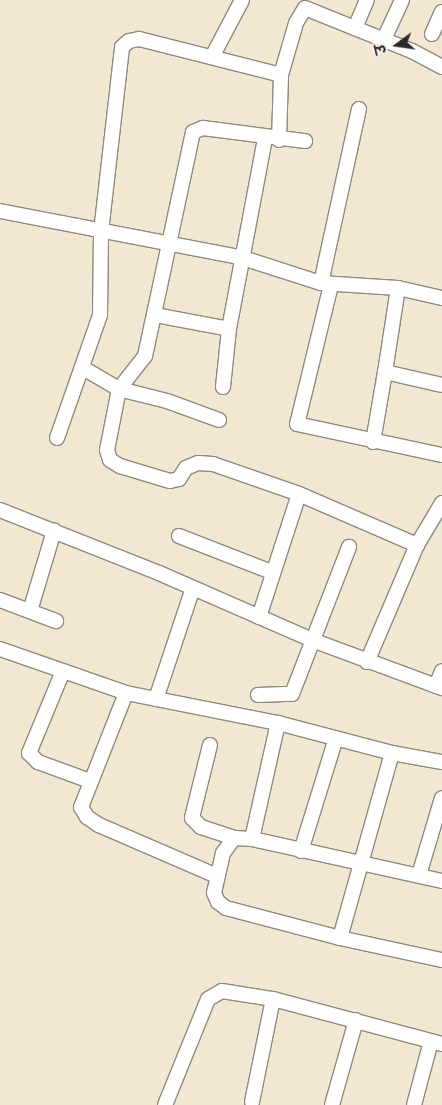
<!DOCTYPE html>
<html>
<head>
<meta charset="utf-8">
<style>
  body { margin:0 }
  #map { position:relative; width:442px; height:1105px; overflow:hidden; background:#f2e8d2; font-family:"Indie Flower","Playpen Sans Deva",sans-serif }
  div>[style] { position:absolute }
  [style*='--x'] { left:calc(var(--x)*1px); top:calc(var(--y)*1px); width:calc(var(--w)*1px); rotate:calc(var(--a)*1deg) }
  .roads { filter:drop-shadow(1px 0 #8e8a7e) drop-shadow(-1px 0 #8e8a7e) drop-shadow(0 1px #8e8a7e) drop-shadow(0 -1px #8e8a7e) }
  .street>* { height:14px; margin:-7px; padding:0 7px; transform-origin:7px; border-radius:7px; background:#fff }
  span { translate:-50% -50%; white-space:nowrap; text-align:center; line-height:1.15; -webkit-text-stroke:4px #f7f3e8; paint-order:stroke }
  .north { position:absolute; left:372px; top:20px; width:50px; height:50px; -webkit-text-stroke:4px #f7f3e8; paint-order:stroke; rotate:256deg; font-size:14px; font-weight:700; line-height:20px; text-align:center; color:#2b2b2b }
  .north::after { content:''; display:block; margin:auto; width:18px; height:22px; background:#2b2b2b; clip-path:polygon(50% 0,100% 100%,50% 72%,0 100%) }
</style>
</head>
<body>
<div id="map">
  <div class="roads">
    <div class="street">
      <i style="--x:355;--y:28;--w:30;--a:-67"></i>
      <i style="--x:432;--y:34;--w:24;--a:-66"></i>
      <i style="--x:384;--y:39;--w:43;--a:-65.2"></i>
      <i style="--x:212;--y:57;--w:64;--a:-62.2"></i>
      <i style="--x:279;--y:140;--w:65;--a:-88.2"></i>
      <i style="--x:281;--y:75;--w:54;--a:-73.9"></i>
      <i style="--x:296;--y:23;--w:17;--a:-59"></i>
      <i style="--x:305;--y:8;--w:115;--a:21.9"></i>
      <i style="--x:412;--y:51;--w:34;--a:28"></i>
      <i style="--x:0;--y:211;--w:248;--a:10.9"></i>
      <i style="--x:243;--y:258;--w:82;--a:17.8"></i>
      <i style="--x:321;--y:283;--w:77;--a:3.7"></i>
      <i style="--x:398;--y:288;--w:45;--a:12.8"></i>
      <i style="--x:321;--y:283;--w:178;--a:-77.7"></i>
      <i style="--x:331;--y:285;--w:143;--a:103.7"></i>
      <i style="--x:297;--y:424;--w:148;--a:12.1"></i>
      <i style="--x:155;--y:315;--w:75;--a:10.7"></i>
      <i style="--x:83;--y:368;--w:42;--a:30.3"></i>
      <i style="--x:119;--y:389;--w:62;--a:101.1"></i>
      <i style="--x:107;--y:450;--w:10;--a:73"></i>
      <i style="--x:110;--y:460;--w:12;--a:31"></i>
      <i style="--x:120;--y:466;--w:52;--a:16.7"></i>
      <i style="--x:170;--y:481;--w:9;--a:-13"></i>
      <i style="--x:179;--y:479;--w:13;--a:-58"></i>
      <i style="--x:186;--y:468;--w:13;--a:-23"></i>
      <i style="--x:198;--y:463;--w:15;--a:4"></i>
      <i style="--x:213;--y:464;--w:91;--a:19.2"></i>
      <i style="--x:299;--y:494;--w:129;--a:23.4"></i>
      <i style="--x:417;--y:545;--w:49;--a:-59.2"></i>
      <i style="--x:385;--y:372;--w:85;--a:-81.2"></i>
      <i style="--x:223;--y:387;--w:58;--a:-84.1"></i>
      <i style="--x:229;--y:329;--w:194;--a:-79.3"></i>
      <i style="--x:219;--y:420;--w:55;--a:-159.9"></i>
      <i style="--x:167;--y:401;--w:49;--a:-166"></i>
      <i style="--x:119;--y:389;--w:42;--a:-51.8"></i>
      <i style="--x:145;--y:356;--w:229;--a:-77.9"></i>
      <i style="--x:193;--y:132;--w:11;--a:-22"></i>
      <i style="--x:203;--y:128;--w:103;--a:7.3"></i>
      <i style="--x:57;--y:438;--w:130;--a:-70.7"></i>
      <i style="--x:100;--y:315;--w:83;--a:-89.3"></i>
      <i style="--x:101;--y:232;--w:186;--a:-83.5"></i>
      <i style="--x:122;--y:47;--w:9;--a:-41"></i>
      <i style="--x:129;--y:41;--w:10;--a:-11"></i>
      <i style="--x:139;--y:39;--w:146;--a:14.2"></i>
      <i style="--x:373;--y:442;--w:71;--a:-80.3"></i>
      <i style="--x:385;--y:372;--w:58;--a:12.8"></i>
      <i style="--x:0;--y:510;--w:171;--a:21.6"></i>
      <i style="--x:159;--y:573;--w:167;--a:23.6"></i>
      <i style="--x:312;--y:640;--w:139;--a:20.3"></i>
      <i style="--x:179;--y:536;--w:100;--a:21.2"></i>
      <i style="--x:0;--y:600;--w:60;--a:20.6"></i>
      <i style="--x:30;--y:611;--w:84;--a:-73.3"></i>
      <i style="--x:259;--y:617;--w:129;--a:-72"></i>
      <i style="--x:0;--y:649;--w:133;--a:19.2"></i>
      <i style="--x:126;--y:693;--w:155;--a:11.2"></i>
      <i style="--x:278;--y:723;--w:118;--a:14.7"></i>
      <i style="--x:392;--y:753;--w:51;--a:10.2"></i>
      <i style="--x:367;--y:662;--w:127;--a:-66.9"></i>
      <i style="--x:63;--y:671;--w:89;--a:112.5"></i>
      <i style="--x:29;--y:753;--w:13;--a:45"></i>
      <i style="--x:38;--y:762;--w:55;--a:20.1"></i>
      <i style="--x:436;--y:686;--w:16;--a:-68"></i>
      <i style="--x:126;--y:693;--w:123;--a:111.5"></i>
      <i style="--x:81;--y:807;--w:12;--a:59"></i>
      <i style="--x:87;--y:817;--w:14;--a:34"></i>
      <i style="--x:99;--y:825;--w:129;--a:23.4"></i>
      <i style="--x:258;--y:695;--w:34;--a:-2"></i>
      <i style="--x:292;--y:694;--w:158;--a:-68.8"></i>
      <i style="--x:156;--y:699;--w:117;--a:-71.6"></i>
      <i style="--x:210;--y:745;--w:75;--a:103.9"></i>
      <i style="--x:192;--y:818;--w:13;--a:45"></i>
      <i style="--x:201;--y:827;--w:35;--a:18"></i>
      <i style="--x:252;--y:839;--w:119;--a:-77.4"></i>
      <i style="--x:301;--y:851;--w:118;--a:-72.8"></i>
      <i style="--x:419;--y:875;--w:80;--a:-73.4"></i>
      <i style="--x:442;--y:881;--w:195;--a:-167.5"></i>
      <i style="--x:252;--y:839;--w:18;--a:-177"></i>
      <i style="--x:234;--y:838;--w:19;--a:126"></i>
      <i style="--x:223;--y:853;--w:41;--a:102.7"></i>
      <i style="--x:214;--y:893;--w:10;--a:66"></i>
      <i style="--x:218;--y:902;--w:10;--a:37"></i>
      <i style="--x:226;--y:908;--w:118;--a:14.7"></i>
      <i style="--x:340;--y:938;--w:104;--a:12.2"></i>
      <i style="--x:340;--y:938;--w:192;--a:-74.3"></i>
      <i style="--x:252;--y:1102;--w:105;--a:-78.5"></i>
      <i style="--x:165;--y:1105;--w:114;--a:-67.9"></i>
      <i style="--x:208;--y:999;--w:16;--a:-30"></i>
      <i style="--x:222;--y:991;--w:52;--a:8.9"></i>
      <i style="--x:273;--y:999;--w:175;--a:14.9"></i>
      <i style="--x:332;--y:1105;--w:88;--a:-74.2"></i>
      <i style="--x:414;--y:1105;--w:66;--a:-75.1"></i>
    </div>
  </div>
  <div class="north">उ</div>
</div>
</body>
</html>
